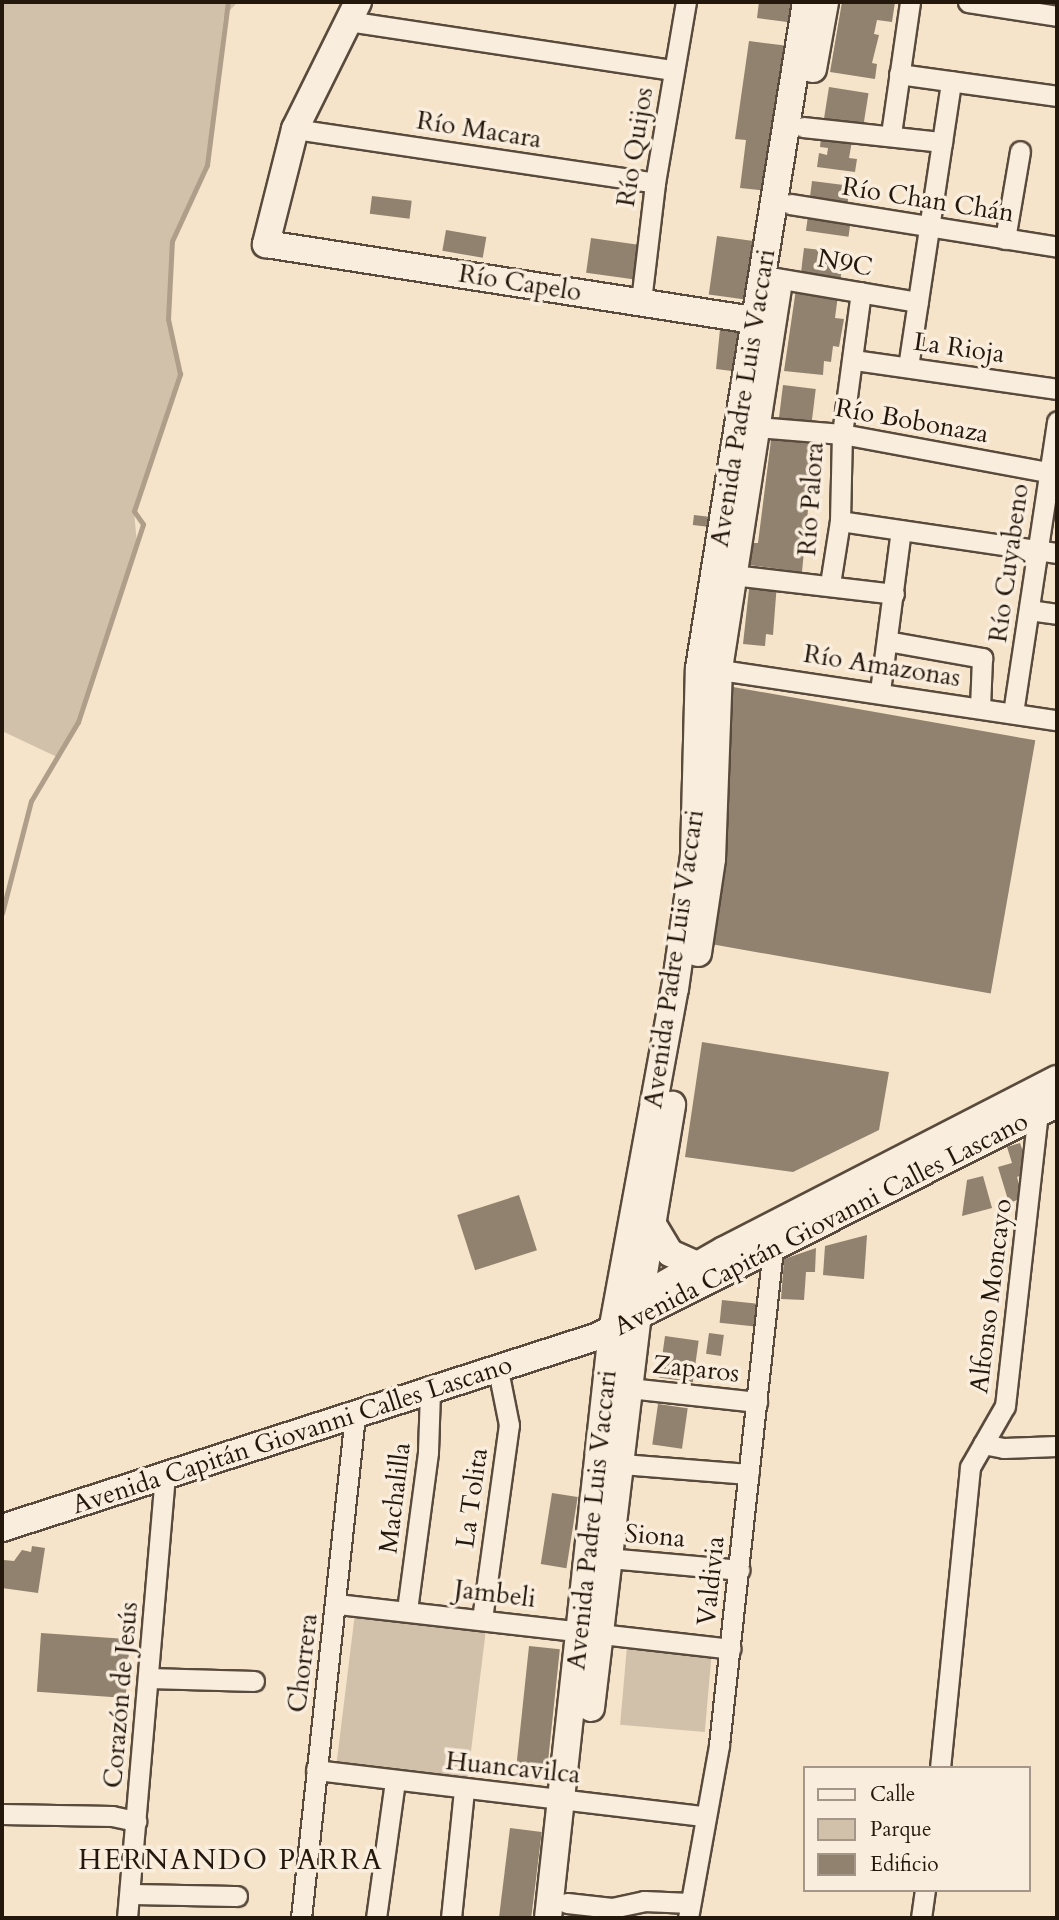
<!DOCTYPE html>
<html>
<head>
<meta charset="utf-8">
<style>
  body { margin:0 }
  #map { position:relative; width:1059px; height:1920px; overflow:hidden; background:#f6e4ca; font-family:Cardo,serif }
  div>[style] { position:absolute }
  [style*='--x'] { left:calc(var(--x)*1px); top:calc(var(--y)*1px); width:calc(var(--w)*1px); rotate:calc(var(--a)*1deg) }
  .green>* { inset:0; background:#d2c1aa; transform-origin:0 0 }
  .stream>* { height:5px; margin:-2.5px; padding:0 2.5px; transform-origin:2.5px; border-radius:2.5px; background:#af9e89 }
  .building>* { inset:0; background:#91826f; transform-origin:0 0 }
  .roads { filter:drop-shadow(2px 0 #584a3c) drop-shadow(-2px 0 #584a3c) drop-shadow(0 2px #584a3c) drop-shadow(0 -2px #584a3c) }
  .street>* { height:19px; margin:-9.5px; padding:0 9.5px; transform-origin:9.5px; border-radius:9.5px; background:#f9eddd }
  .secondary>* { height:26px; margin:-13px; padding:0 13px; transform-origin:13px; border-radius:13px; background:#f9eddd }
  span { translate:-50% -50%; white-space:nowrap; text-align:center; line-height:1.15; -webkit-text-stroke:7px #f9eddd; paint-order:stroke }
  .street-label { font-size:26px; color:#24170c }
  .neighbourhood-label { font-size:28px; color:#24170c; letter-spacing:2px }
  .frame { position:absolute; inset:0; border:4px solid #24170c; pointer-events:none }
  .legend { position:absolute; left:803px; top:1766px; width:228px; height:126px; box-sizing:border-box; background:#f9eddd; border:2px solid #a49789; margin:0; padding:9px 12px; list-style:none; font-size:21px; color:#24170c }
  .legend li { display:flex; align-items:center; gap:14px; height:35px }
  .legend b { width:35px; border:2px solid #a49789 }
</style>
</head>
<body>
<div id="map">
  <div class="green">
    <i style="clip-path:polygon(2px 2px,238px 2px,224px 16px,207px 165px,172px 241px,168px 319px,180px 374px,134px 511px,137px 544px,78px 722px,57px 757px,2px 731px)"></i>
    <i style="left:355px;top:1613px;width:132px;height:150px;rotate:7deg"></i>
    <i style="left:627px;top:1646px;width:85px;height:79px;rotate:5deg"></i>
  </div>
  <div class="stream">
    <i style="--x:2;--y:913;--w:116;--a:-75.5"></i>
    <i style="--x:31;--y:801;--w:92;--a:-59.3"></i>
    <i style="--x:78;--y:722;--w:208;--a:-71.8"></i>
    <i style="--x:143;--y:524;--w:16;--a:-125"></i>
    <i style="--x:134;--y:511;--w:145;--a:-71.4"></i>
    <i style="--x:180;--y:374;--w:56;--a:-102.3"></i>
    <i style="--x:168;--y:319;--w:78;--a:-87.1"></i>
    <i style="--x:172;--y:241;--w:84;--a:-65.3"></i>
    <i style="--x:207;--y:165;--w:164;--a:-82.7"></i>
  </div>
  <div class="building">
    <i style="clip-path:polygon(759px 2px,797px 2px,795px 23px,757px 18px)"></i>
    <i style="clip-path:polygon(842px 2px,895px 2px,892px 22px,877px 20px,874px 34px,879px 35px,872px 63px,877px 64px,875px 79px,830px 72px)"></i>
    <i style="clip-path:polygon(749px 41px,789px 46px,769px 191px,740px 188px,746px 140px,735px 139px)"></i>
    <i style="left:829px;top:87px;width:40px;height:39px;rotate:9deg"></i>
    <i style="clip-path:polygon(821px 137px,852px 141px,849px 158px,857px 159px,855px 172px,817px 167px,819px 153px,827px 155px,828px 148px,820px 147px)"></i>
    <i style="left:812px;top:181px;width:38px;height:17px;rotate:7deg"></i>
    <i style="left:372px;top:196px;width:40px;height:18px;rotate:7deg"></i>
    <i style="left:808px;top:216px;width:43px;height:15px;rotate:8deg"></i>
    <i style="left:446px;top:230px;width:41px;height:21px;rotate:10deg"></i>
    <i style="left:717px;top:236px;width:44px;height:59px;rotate:8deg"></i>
    <i style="left:591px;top:238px;width:53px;height:35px;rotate:8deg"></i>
    <i style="left:804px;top:248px;width:40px;height:31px;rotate:7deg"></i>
    <i style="clip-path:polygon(796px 289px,838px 295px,835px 318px,844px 319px,839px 347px,833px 346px,831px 362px,824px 361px,823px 375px,784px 371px)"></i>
    <i style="clip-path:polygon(720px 329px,739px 331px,744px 339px,740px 372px,716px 369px)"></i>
    <i style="left:783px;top:385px;width:33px;height:37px;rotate:7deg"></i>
    <i style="clip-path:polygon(772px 432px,815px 437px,802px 572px,749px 565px,752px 543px,758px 543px)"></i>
    <i style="left:694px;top:515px;width:17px;height:10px;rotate:7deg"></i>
    <i style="clip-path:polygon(750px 580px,777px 583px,773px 635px,766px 634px,765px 646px,743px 644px)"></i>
    <i style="left:733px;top:687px;width:307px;height:257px;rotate:10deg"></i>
    <i style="clip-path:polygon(702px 1042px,889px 1072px,879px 1130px,793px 1172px,685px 1157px)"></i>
    <i style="clip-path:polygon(1020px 1143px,1030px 1172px,1017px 1177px,1023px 1198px,1009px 1203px,998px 1167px,1012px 1163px,1007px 1147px)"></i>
    <i style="clip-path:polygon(983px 1176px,992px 1208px,962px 1216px,967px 1180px)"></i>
    <i style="left:519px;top:1195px;width:58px;height:65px;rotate:72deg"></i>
    <i style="clip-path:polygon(867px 1235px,864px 1279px,823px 1275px,825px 1246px)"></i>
    <i style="clip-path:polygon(816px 1248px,815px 1272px,806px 1272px,804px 1300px,781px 1299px,784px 1259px)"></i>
    <i style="left:722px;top:1300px;width:38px;height:23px;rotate:6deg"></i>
    <i style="left:709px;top:1333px;width:15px;height:21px;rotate:8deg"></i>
    <i style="left:665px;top:1336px;width:34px;height:42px;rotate:8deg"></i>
    <i style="left:658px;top:1404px;width:30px;height:41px;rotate:8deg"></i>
    <i style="left:552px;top:1493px;width:26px;height:72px;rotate:9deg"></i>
    <i style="clip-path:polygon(32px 1546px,45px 1548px,38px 1593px,2px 1588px,4px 1560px,14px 1561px,22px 1550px,31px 1552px)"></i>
    <i style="left:41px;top:1633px;width:89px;height:59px;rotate:4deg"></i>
    <i style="left:529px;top:1646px;width:31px;height:123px;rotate:6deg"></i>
    <i style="left:510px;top:1828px;width:32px;height:91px;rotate:7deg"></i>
  </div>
  <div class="roads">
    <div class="street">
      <i style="--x:968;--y:2;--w:90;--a:8.9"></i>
      <i style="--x:348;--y:21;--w:329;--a:8.6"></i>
      <i style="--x:899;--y:74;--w:160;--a:7.9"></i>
      <i style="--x:803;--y:127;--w:140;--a:6.2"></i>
      <i style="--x:295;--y:129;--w:364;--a:8.5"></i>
      <i style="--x:891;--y:134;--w:133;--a:-81.8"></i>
      <i style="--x:790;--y:204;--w:270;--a:9.1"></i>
      <i style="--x:1005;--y:239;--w:89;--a:-80.3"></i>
      <i style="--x:764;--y:276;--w:156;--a:9.6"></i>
      <i style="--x:641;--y:301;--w:119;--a:-83.2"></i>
      <i style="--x:655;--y:183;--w:184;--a:-80.3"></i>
      <i style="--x:854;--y:360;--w:205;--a:8.1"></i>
      <i style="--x:908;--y:367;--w:289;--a:-81.4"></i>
      <i style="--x:757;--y:427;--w:85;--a:4.7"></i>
      <i style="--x:842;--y:434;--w:219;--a:10.5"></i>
      <i style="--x:840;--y:521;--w:219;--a:8.4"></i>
      <i style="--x:733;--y:575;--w:162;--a:6.7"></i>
      <i style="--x:830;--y:584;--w:64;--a:-81"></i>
      <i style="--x:840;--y:521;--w:87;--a:-88.7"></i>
      <i style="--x:842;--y:434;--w:143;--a:-82.4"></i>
      <i style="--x:1029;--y:610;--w:28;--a:8"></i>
      <i style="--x:887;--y:641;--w:97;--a:10.1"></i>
      <i style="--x:982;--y:658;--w:49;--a:92.3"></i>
      <i style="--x:707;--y:668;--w:354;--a:8.5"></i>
      <i style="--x:880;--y:691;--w:162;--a:-82.6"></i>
      <i style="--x:1013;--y:713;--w:295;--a:-81.4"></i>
      <i style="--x:629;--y:1388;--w:129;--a:6.2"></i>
      <i style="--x:983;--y:1444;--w:21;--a:11"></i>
      <i style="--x:1004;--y:1448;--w:53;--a:-2.2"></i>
      <i style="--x:609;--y:1463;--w:140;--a:4.5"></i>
      <i style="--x:608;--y:1558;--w:132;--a:5.2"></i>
      <i style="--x:337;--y:1604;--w:396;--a:6.5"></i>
      <i style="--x:407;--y:1610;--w:159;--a:-82.4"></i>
      <i style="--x:428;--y:1452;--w:61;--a:-88.1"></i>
      <i style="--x:482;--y:1619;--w:196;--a:-82.1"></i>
      <i style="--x:509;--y:1425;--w:56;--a:-101.3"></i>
      <i style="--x:149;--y:1678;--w:105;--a:1.6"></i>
      <i style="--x:940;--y:1768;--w:302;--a:-84.3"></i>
      <i style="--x:970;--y:1467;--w:70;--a:-60.2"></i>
      <i style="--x:1005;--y:1406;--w:295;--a:-83.6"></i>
      <i style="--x:316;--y:1770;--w:391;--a:6.8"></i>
      <i style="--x:2;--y:1814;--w:110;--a:1"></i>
      <i style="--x:112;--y:1816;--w:25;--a:12"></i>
      <i style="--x:130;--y:1894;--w:107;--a:1.1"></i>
      <i style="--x:567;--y:1903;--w:45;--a:6.3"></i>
      <i style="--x:612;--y:1908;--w:33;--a:-12"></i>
      <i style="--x:644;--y:1901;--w:46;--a:2.5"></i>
      <i style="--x:127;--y:1918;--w:444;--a:-85.1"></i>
      <i style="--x:301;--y:1918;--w:506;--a:-83.87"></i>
      <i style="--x:376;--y:1918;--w:138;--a:-82.1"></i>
      <i style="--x:451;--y:1918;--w:130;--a:-84.2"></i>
      <i style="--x:688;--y:1918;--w:176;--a:-79.8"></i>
      <i style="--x:719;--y:1745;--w:500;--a:-83.8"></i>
      <i style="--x:921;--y:1918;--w:28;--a:-82"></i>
    </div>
    <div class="secondary">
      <i style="--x:358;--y:2;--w:142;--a:116.4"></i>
      <i style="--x:295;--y:129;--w:119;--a:104.2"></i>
      <i style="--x:266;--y:244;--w:512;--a:8.87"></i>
      <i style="--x:813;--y:69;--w:68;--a:-79.8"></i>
      <i style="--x:698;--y:953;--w:95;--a:-81.5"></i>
      <i style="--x:712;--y:859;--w:190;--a:-87.9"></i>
      <i style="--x:719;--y:669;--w:384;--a:-81.2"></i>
      <i style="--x:652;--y:1223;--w:35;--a:59"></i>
      <i style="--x:670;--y:1253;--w:30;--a:24"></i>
      <i style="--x:631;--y:1303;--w:107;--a:-29.7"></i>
      <i style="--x:724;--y:1250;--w:374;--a:-27.2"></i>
      <i style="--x:2;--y:1528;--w:624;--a:-17.83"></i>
      <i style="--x:596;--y:1337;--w:517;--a:-26.81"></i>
      <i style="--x:591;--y:1708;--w:414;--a:-83.2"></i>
      <i style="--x:640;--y:1297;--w:195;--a:-80.5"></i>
      <i style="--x:548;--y:1918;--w:590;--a:-83.78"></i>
      <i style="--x:612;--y:1331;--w:348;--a:-79.6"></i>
      <i style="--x:675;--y:989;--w:135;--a:-81.9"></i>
      <i style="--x:694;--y:855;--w:187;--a:-88.5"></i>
      <i style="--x:699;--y:668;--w:675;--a:-80.87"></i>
    </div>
  </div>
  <div class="street-label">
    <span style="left:479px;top:130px;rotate:9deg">Río Macara</span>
    <span style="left:635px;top:147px;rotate:-81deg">Río Quijos</span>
    <span style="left:928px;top:200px;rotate:9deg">Río Chan Chán</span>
    <span style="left:845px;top:263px;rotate:10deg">N9C</span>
    <span style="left:520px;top:283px;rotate:9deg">Río Capelo</span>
    <span style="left:959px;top:348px;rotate:8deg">La Rioja</span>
    <span style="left:743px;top:398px;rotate:-81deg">Avenida Padre Luis Vaccari</span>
    <span style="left:912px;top:421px;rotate:10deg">Río Bobonaza</span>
    <span style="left:811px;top:499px;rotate:-86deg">Río Palora</span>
    <span style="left:1009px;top:563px;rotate:-82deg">Río Cuyabeno</span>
    <span style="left:882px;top:666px;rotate:9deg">Río Amazonas</span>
    <span style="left:674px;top:959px;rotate:-82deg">Avenida Padre Luis Vaccari</span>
    <span style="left:821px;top:1224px;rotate:-27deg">Avenida Capitán Giovanni Calles Lascano</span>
    <span style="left:991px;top:1296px;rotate:-83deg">Alfonso Moncayo</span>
    <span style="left:696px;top:1369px;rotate:6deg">Zaparos</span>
    <span style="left:292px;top:1435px;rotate:-18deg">Avenida Capitán Giovanni Calles Lascano</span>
    <span style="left:395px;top:1498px;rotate:-83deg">Machalilla</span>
    <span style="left:472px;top:1498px;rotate:-82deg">La Tolita</span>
    <span style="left:592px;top:1520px;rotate:-84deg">Avenida Padre Luis Vaccari</span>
    <span style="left:655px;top:1536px;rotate:5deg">Siona</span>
    <span style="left:711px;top:1581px;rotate:-84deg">Valdivia</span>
    <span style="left:495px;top:1594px;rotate:7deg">Jambeli</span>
    <span style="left:303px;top:1663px;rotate:-83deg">Chorrera</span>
    <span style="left:121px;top:1695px;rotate:-85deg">Corazón de Jesús</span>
    <span style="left:513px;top:1768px;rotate:6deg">Huancavilca</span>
  </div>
  <div class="neighbourhood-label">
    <span style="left:231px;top:1860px">HERNANDO PARRA</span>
  </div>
  <div class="frame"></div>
  <ul class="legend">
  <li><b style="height:9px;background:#f9eddd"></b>Calle</li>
  <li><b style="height:19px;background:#d2c1aa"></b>Parque</li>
  <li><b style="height:19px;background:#91826f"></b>Edificio</li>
  </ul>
</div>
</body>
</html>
